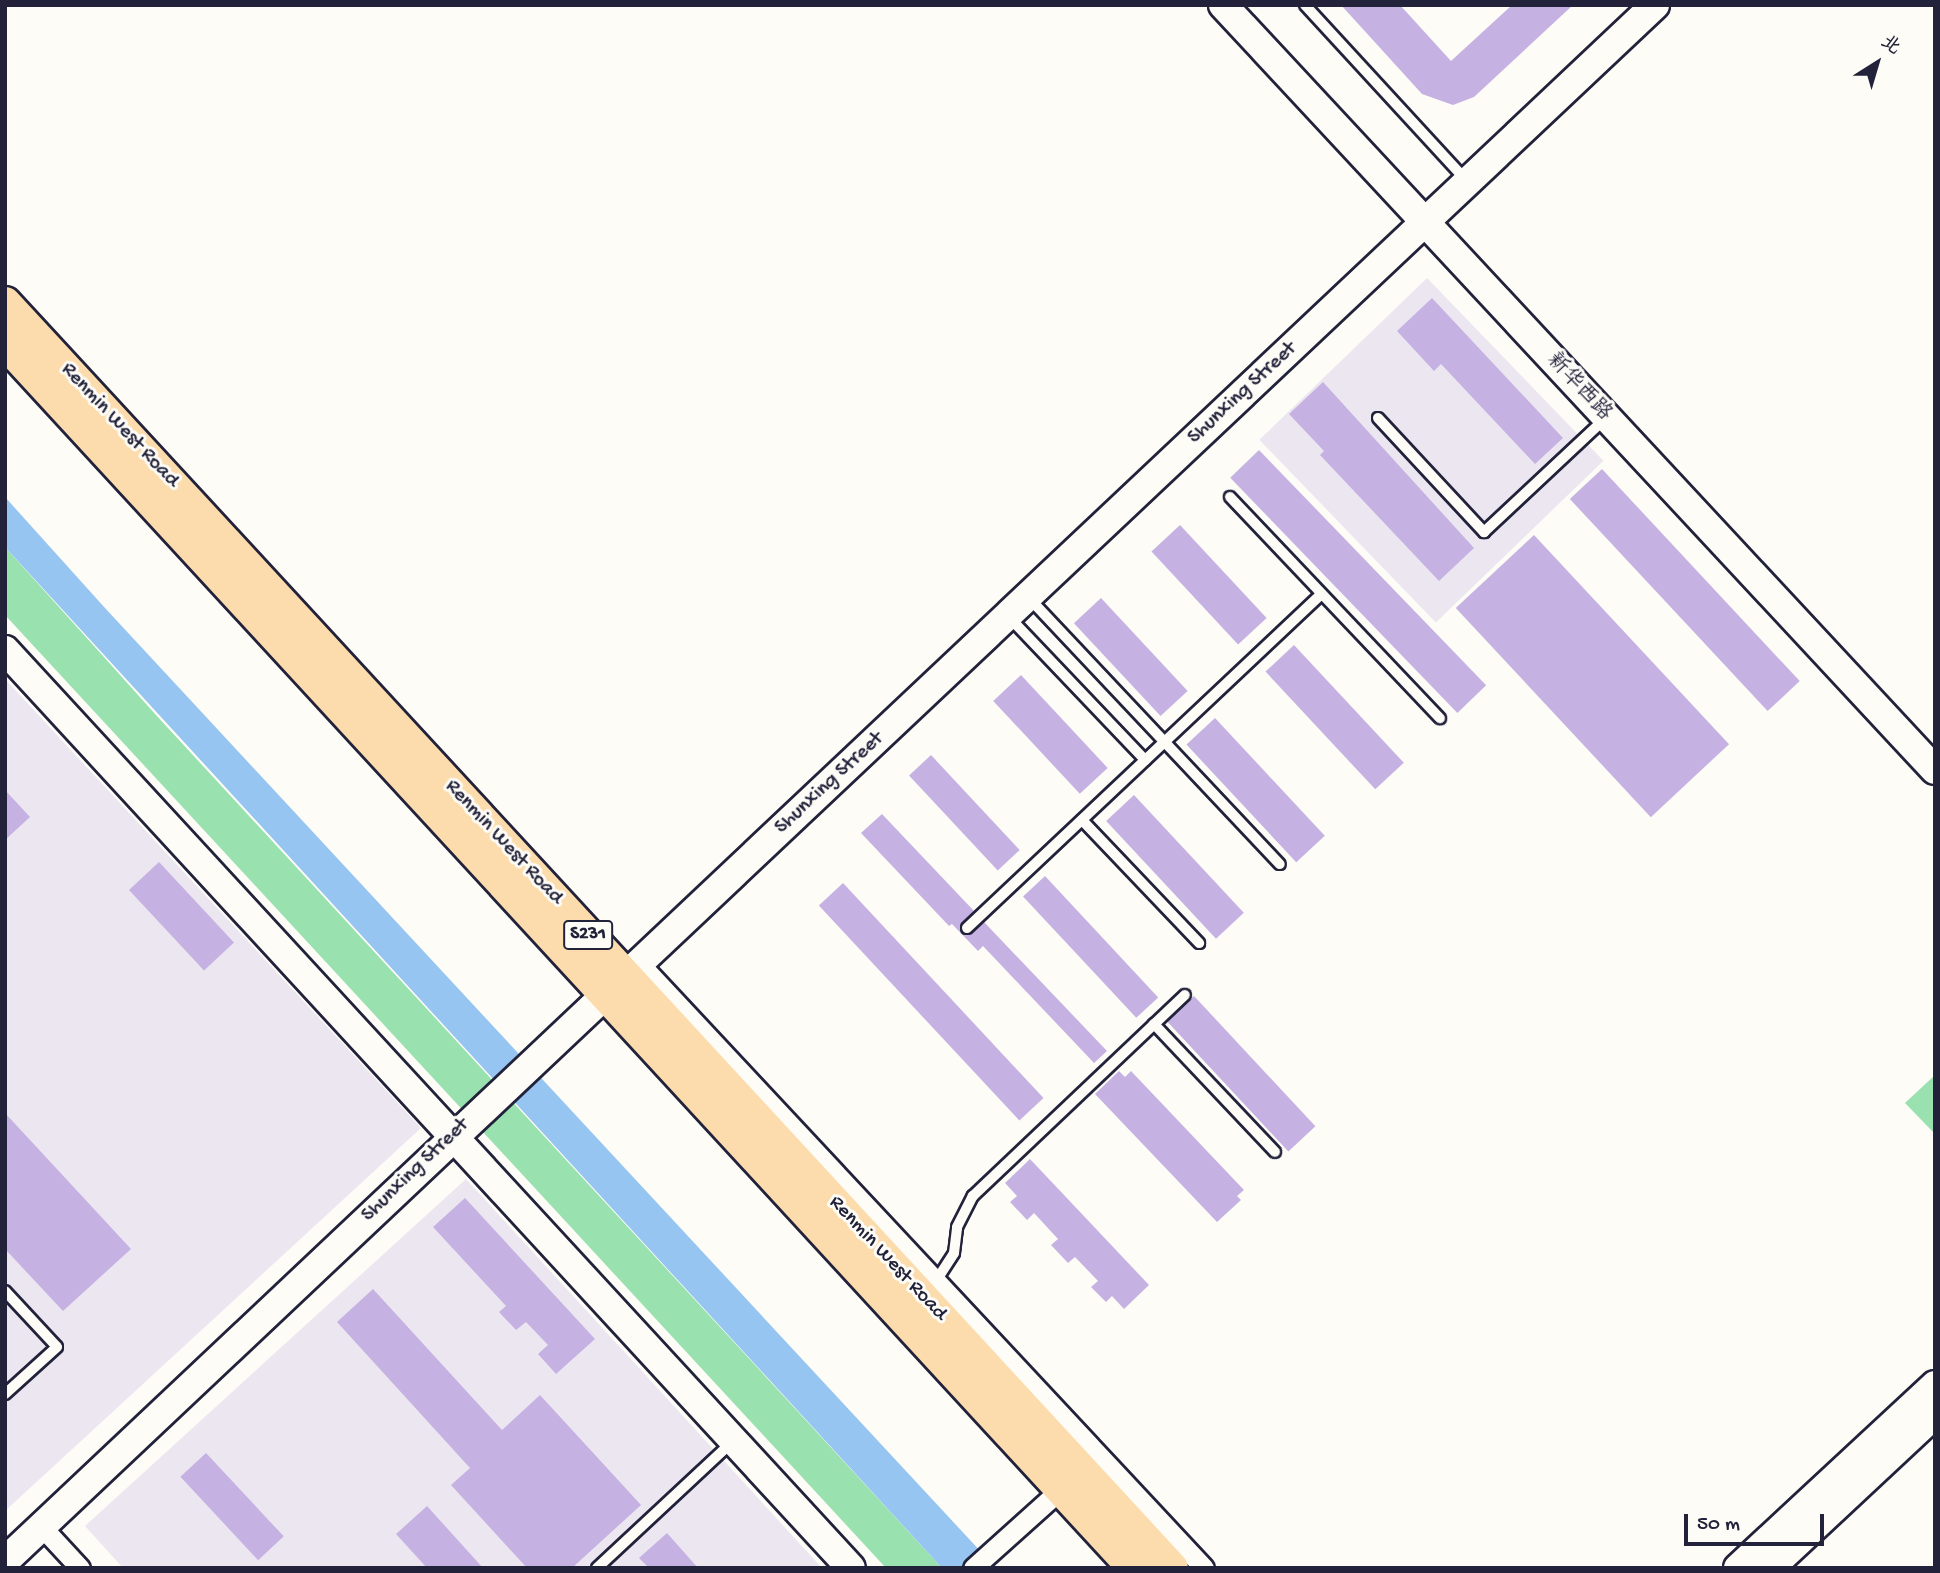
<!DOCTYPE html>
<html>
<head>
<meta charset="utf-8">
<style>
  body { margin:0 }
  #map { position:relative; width:1940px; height:1573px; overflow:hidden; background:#fdfcf7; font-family:"Gochi Hand","LXGW WenKai TC",sans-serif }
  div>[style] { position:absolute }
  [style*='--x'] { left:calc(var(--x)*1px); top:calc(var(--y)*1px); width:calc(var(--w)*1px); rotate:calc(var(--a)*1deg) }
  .built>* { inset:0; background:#ece6f1; transform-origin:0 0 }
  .green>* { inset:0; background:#99e1af }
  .water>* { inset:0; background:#96c5f1 }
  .building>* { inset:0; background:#c6b2e2; transform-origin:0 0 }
  .roads { filter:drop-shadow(2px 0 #22223b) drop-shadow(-2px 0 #22223b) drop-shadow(0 2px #22223b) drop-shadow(0 -2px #22223b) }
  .lane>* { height:10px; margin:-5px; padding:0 5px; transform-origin:5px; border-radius:5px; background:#fdfcf7 }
  .street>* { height:19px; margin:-9.5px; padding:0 9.5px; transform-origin:9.5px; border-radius:9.5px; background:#fdfcf7 }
  .secondary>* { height:28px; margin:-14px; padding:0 14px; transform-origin:14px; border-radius:14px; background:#fdfcf7 }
  .primary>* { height:32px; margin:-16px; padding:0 16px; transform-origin:16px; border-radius:16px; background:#fcdcac }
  span { translate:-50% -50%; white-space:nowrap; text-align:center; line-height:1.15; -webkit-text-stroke:6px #fdfcf7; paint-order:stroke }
  .shield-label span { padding:2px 5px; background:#fdfcf7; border:2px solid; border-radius:5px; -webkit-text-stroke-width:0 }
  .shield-label { font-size:19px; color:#22223b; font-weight:700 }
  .street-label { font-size:21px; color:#22223b }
  .frame { position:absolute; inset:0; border:7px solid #22223b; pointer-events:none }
  .north { position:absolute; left:1842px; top:28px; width:70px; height:70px; -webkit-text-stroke:5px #fdfcf7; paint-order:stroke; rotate:37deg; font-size:19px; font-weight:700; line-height:28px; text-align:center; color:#22223b }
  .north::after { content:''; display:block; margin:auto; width:24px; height:32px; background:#22223b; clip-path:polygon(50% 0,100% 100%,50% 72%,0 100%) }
  .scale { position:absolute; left:1684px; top:1514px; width:140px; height:32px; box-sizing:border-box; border:4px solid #22223b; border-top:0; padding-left:9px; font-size:21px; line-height:24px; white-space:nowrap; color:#22223b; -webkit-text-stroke:5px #fdfcf7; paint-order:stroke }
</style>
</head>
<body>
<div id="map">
  <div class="built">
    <i style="left:1427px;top:278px;width:254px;height:233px;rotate:46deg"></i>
    <i style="clip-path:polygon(5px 679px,421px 1128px,5px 1511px)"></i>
    <i style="clip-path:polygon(466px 1179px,822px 1568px,123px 1568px,85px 1526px)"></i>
  </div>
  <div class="green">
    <i style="clip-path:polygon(5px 547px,156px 715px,942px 1568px,886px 1568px,5px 615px)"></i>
    <i style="clip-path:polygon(1935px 1075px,1935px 1134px,1905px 1103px)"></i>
  </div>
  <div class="water">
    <i style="clip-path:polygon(5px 497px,105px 608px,996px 1568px,942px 1568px,5px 547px)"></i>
  </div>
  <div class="building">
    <i style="clip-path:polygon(1341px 5px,1400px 5px,1451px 61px,1512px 5px,1573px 5px,1474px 97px,1453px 105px,1422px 94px)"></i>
    <i style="clip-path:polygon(1432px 298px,1563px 438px,1535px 464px,1441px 364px,1434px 371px,1397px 331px)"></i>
    <i style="clip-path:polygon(1323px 382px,1474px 548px,1439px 581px,1320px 455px,1324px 451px,1289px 414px)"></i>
    <i style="left:1259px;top:450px;width:327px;height:40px;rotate:46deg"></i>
    <i style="left:1602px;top:469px;width:290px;height:44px;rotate:47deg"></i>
    <i style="left:1180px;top:525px;width:127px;height:39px;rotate:47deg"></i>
    <i style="left:1534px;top:535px;width:286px;height:107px;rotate:47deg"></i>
    <i style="left:1101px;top:598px;width:127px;height:37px;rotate:47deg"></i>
    <i style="left:1294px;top:645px;width:161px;height:39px;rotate:47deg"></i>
    <i style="left:1021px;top:675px;width:127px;height:38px;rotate:47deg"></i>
    <i style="left:1215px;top:718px;width:161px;height:39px;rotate:47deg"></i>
    <i style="left:931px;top:755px;width:130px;height:30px;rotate:47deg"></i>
    <i style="clip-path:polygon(5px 790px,30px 817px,5px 840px)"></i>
    <i style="left:1134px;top:795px;width:161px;height:38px;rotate:47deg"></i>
    <i style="clip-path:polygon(882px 814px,974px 911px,960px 925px,962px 934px,969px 935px,984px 922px,1107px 1051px,1094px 1063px,983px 946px,978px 951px,952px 924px,949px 926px,861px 833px)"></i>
    <i style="left:159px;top:862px;width:110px;height:41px;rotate:47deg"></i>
    <i style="left:1045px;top:876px;width:166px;height:30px;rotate:47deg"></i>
    <i style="left:843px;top:883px;width:294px;height:33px;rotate:47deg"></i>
    <i style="left:1194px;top:996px;width:178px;height:37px;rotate:47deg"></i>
    <i style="clip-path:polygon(1119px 1071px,1125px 1077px,1131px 1071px,1244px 1190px,1237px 1196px,1241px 1200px,1217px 1222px,1095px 1094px)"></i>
    <i style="clip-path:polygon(5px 1113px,131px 1249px,63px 1311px,5px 1249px)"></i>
    <i style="clip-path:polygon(1030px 1159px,1149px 1285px,1124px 1309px,1112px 1296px,1106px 1302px,1091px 1287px,1098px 1281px,1075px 1257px,1068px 1263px,1051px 1245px,1058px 1239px,1034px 1213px,1027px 1220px,1010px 1202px,1017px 1196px,1005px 1183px)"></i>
    <i style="clip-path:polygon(465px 1198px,595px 1339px,556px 1374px,538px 1354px,548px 1345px,526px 1322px,516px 1330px,499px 1312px,506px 1306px,433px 1227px)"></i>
    <i style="clip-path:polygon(373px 1289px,502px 1430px,540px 1395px,641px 1505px,572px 1568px,527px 1568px,451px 1485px,470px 1468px,337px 1322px)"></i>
    <i style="left:206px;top:1453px;width:114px;height:35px;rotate:47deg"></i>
    <i style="clip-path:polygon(427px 1506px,483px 1568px,427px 1568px,396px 1534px)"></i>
    <i style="clip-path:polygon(667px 1533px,698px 1568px,649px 1568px,639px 1558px)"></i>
  </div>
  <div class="roads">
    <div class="lane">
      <i style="--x:1305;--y:5;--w:236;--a:47.4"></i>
      <i style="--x:1378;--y:418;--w:156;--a:47.1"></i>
      <i style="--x:1484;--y:532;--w:167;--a:-43.1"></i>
      <i style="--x:1230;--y:497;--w:305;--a:46.5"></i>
      <i style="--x:1028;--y:597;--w:367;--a:46.7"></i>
      <i style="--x:1008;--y:616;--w:199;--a:46.4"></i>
      <i style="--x:1082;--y:820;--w:170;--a:46.4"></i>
      <i style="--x:967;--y:928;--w:487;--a:-43.3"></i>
      <i style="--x:1154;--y:1024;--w:176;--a:46.6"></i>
      <i style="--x:936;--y:1281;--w:33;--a:-57"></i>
      <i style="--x:954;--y:1253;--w:26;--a:-83"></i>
      <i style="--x:957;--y:1227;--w:35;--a:-63"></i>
      <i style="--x:973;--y:1196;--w:292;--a:-43.5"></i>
      <i style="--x:5;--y:1291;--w:76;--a:47.1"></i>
      <i style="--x:57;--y:1347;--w:70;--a:137.9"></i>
      <i style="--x:597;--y:1568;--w:185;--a:-43"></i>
    </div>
    <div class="street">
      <i style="--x:640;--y:964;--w:826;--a:46.96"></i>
      <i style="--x:42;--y:1527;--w:56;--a:47.2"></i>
      <i style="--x:973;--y:1568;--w:118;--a:-41.9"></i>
    </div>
    <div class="secondary">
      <i style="--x:1223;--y:5;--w:1045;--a:47.06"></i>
      <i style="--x:5;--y:650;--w:1248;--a:47.34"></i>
      <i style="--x:5;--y:1561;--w:2268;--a:-43.32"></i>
      <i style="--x:1738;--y:1568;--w:269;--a:-42.9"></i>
      <i style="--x:1770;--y:1568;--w:226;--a:-43"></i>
    </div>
    <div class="primary">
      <i style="--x:5;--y:303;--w:1721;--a:47.31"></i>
      <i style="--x:5;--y:343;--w:1666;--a:47.34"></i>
    </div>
  </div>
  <div class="shield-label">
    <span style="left:588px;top:935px">S231</span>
  </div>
  <div class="street-label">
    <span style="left:1578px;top:388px;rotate:47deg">新华西路</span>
    <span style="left:1243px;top:394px;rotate:-43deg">Shunxing Street</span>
    <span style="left:119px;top:426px;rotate:47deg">Renmin West Road</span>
    <span style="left:830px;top:784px;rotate:-43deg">Shunxing Street</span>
    <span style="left:503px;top:843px;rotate:47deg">Renmin West Road</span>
    <span style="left:416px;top:1171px;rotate:-44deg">Shunxing Street</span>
    <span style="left:887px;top:1259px;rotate:47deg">Renmin West Road</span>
  </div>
  <div class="frame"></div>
  <div class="north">北</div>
  <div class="scale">50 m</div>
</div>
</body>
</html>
